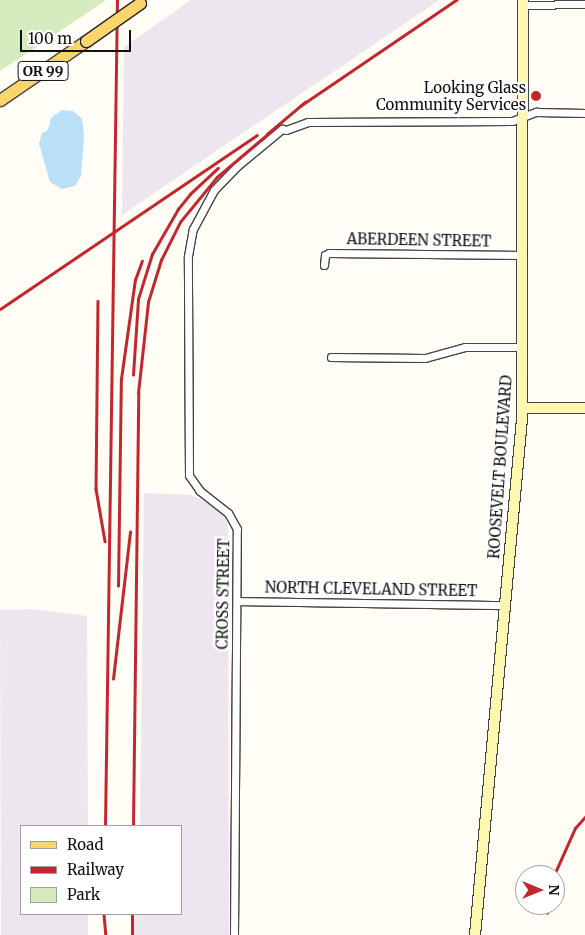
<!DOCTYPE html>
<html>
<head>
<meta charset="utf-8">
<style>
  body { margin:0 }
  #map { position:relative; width:585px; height:935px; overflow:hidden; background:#fffdf5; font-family:Merriweather,serif }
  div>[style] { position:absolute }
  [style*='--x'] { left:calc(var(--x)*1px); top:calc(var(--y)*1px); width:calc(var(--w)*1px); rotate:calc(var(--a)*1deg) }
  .industrial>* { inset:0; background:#eee6ef }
  .green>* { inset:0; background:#d5ebbd }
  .water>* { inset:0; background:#b9e0f7 }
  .roads { filter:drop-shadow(1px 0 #444) drop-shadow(-1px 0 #444) drop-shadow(0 1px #444) drop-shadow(0 -1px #444) }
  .street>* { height:7px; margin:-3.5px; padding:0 3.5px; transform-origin:3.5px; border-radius:3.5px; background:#fff }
  .secondary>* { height:10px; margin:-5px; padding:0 5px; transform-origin:5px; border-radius:5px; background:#fff6b0 }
  .primary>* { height:11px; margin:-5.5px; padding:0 5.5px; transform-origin:5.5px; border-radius:5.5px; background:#f9d66b }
  .rail>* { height:2.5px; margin:-1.25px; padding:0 1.25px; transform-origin:1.25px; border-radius:1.25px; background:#c4262e }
  .bridges { filter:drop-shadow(1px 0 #222) drop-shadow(-1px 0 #222) drop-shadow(0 1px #222) drop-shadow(0 -1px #222) }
  .primary-bridge>* { height:11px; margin:-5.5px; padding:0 5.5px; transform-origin:5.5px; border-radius:5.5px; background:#f9d66b }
  .dots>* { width:14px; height:14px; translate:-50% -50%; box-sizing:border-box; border:2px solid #fff; border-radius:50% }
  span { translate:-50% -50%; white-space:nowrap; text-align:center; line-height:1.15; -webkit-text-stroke:5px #fff; paint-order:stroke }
  .shield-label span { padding:1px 4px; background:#fff; border:1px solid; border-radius:4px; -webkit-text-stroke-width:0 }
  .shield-label { font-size:14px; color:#111; font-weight:700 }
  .poi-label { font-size:15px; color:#111 }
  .right { translate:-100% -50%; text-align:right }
  .street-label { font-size:15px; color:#111 }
  .legend { position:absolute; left:20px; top:825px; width:162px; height:90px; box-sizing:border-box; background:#fff; border:1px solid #a0a0a0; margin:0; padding:6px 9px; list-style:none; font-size:15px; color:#111 }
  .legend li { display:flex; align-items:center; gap:10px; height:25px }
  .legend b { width:25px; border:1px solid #a0a0a0 }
  .north { position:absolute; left:515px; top:865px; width:50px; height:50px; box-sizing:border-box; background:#fff; border:1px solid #a0a0a0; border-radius:50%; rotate:90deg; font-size:14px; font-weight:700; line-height:20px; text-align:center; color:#111 }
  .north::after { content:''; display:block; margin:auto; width:18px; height:22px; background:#c4262e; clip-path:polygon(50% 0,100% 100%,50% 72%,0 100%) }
  .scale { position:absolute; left:20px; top:30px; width:111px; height:22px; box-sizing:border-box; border:2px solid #111; border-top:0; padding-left:6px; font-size:15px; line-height:18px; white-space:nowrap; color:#111; -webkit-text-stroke:4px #fff; paint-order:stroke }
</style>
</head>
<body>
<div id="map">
  <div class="industrial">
    <i style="clip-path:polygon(191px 0,438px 0,438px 1px,122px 215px,124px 47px)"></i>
    <i style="clip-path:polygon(144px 493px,191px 495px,216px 508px,225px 518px,228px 526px,229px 935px,133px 935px,135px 914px,181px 914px,181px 826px,140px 826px)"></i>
    <i style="clip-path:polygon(33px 609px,87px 616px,88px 826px,21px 826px,21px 914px,88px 914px,88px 935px,1px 935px,0 610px)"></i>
  </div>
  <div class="green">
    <i style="clip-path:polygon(0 0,105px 0,105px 1px,0 71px)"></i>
  </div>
  <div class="water">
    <i style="clip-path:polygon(62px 110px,73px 111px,82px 119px,84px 135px,81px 176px,75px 186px,62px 189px,50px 182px,39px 144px,42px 133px,48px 130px,51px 118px)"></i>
  </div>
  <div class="roads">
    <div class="street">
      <i style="--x:523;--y:5;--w:62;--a:-0.9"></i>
      <i style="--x:324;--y:265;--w:10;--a:-84"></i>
      <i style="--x:325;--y:255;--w:4;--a:-27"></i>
      <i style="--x:329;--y:253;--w:194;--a:0.6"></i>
      <i style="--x:331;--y:357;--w:94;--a:0.6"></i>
      <i style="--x:425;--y:358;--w:41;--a:-15.4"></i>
      <i style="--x:465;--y:347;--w:57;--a:0"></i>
      <i style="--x:237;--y:601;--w:268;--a:0.9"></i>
      <i style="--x:234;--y:935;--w:406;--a:-89.6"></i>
      <i style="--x:237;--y:529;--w:18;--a:-119"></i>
      <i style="--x:228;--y:513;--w:36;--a:-142"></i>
      <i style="--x:200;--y:491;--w:19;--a:-125"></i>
      <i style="--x:189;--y:475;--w:219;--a:-90.3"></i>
      <i style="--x:188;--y:256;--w:27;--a:-80"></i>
      <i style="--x:193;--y:229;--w:44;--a:-61.7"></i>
      <i style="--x:214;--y:190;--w:32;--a:-46"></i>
      <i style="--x:236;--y:167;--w:60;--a:-39.6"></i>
      <i style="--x:282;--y:129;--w:4;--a:14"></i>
      <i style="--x:286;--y:130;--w:23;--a:-20"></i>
      <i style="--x:308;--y:122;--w:204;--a:-0.3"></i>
      <i style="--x:512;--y:121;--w:26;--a:-21"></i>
      <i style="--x:536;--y:112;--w:49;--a:1.2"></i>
    </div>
    <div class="secondary">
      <i style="--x:522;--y:408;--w:63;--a:0"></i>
      <i style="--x:475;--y:935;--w:518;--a:-84.8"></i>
      <i style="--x:522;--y:419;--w:419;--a:-89.9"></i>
    </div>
    <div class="primary">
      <i style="--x:0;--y:100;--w:104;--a:-34.5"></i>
    </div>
  </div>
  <div class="rail">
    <i style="--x:300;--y:106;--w:189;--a:-34.2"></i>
    <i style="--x:267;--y:134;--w:50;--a:-40.1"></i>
    <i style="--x:98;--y:301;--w:188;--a:90.6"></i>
    <i style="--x:96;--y:489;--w:53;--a:80.2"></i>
    <i style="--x:0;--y:309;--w:310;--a:-34.1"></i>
    <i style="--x:133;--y:375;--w:76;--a:-86.2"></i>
    <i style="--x:138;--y:299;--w:47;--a:-72.7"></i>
    <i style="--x:152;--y:254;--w:52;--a:-60"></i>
    <i style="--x:178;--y:209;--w:19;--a:-51"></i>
    <i style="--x:190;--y:194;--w:38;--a:-43"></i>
    <i style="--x:118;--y:586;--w:207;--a:-89.2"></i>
    <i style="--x:121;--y:379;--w:100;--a:-82"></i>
    <i style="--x:135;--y:280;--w:20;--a:-70"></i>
    <i style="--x:113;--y:679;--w:148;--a:-83.4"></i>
    <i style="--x:105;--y:826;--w:826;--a:-89.17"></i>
    <i style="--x:133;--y:826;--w:433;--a:-89.3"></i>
    <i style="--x:138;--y:393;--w:92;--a:-83.7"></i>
    <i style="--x:148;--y:302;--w:44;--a:-72.8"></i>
    <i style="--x:161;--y:260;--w:42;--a:-63.4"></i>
    <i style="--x:180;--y:222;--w:58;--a:-50.6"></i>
    <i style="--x:217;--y:177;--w:71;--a:-40.4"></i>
    <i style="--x:554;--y:875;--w:51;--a:-65.9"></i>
    <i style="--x:575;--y:828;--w:15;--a:-48"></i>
    <i style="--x:547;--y:913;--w:8;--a:-76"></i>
    <i style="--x:104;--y:914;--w:21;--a:85"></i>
    <i style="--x:132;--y:935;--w:21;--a:-90"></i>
  </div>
  <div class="bridges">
    <div class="primary-bridge">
      <i style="--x:86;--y:41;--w:66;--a:-35.1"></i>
    </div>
  </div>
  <div class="dots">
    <i style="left:536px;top:96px;background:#c4262e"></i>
  </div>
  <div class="shield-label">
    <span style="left:43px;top:71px">OR 99</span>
  </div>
  <div class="poi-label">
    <span class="right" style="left:526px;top:96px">Looking Glass<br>Community Services</span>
  </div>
  <div class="street-label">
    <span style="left:419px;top:240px;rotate:1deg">ABERDEEN STREET</span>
    <span style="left:500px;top:467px;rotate:-86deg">ROOSEVELT BOULEVARD</span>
    <span style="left:371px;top:589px;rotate:1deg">NORTH CLEVELAND STREET</span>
    <span style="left:223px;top:594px;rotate:-89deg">CROSS STREET</span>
  </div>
  <ul class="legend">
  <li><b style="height:6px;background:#f9d66b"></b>Road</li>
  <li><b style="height:6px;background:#c4262e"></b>Railway</li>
  <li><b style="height:14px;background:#d5ebbd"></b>Park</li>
  </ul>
  <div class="north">N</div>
  <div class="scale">100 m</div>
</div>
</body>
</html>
